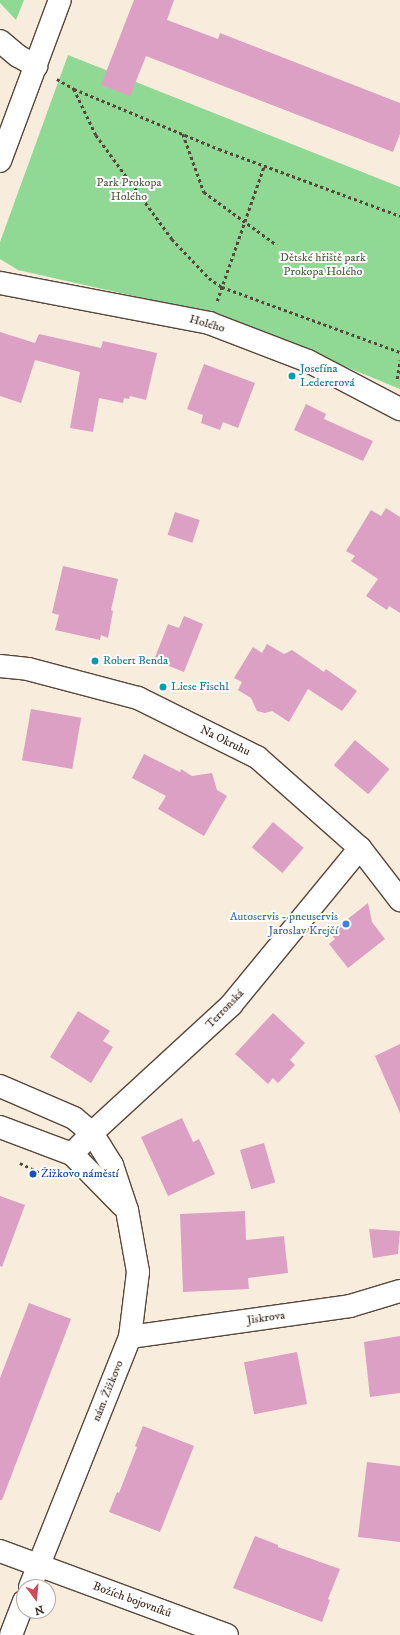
<!DOCTYPE html>
<html>
<head>
<meta charset="utf-8">
<style>
  body { margin:0 }
  #map { position:relative; width:400px; height:1635px; overflow:hidden; background:#f8eddd; font-family:"IM FELL DW Pica",serif }
  div>[style] { position:absolute }
  [style*='--x'] { left:calc(var(--x)*1px); top:calc(var(--y)*1px); width:calc(var(--w)*1px); rotate:calc(var(--a)*1deg) }
  .green>* { inset:0; background:#8fd995 }
  .building>* { inset:0; background:#dba0c4; transform-origin:0 0 }
  .path>* { height:2.5px; margin-top:-1.25px; transform-origin:0; background:repeating-linear-gradient(90deg,#57473b 0 3px,transparent 0 6px) }
  .roads { filter:drop-shadow(1px 0 #57473b) drop-shadow(-1px 0 #57473b) drop-shadow(0 1px #57473b) drop-shadow(0 -1px #57473b) }
  .street>* { height:22px; margin:-11px; padding:0 11px; transform-origin:11px; border-radius:11px; background:#fff }
  .dots>* { width:11px; height:11px; translate:-50% -50%; box-sizing:border-box; border:2px solid #fff; border-radius:50% }
  span { translate:-50% -50%; white-space:nowrap; text-align:center; line-height:1.15; -webkit-text-stroke:4px #fff; paint-order:stroke }
  .park-label { font-size:12px; color:#545f42 }
  .street-label { font-size:12px; color:#3b2a1e }
  .culture-label { font-size:12px; color:#0d838f }
  .left { translate:0 -50%; text-align:left }
  .shop-label { font-size:12px; color:#366cbe }
  .right { translate:-100% -50%; text-align:right }
  .transit-label { font-size:12px; color:#164399 }
  .north { position:absolute; left:16px; top:1579px; width:40px; height:40px; box-sizing:border-box; background:#fff; border:1px solid #b1aaa5; border-radius:50%; rotate:164deg; font-size:11px; font-weight:700; line-height:16px; text-align:center; color:#3b2a1e }
  .north::after { content:''; display:block; margin:auto; width:14px; height:18px; background:#d1495b; clip-path:polygon(50% 0,100% 100%,50% 72%,0 100%) }
</style>
</head>
<body>
<div id="map">
  <div class="green">
    <i style="clip-path:polygon(0 0,24px 0,16px 20px,0 3px)"></i>
    <i style="clip-path:polygon(68px 55px,400px 187px,400px 389px,239px 323px,209px 313px,18px 270px,0 259px,0 242px)"></i>
  </div>
  <div class="building">
    <i style="clip-path:polygon(134px 0,174px 0,167px 20px,218px 39px,220px 33px,400px 103px,400px 134px,393px 152px,146px 56px,130px 96px,101px 85px)"></i>
    <i style="clip-path:polygon(0 332px,35px 343px,39px 334px,101px 348px,103px 341px,157px 353px,146px 400px,130px 396px,129px 399px,124px 398px,123px 403px,99px 398px,93px 432px,70px 428px,80px 372px,35px 360px,21px 403px,0 396px)"></i>
    <i style="clip-path:polygon(204px 364px,255px 383px,238px 428px,223px 422px,220px 430px,201px 423px,203px 415px,187px 409px)"></i>
    <i style="clip-path:polygon(306px 404px,326px 414px,324px 419px,373px 441px,363px 461px,294px 430px)"></i>
    <i style="clip-path:polygon(386px 508px,400px 517px,400px 613px,389px 606px,387px 610px,366px 596px,378px 579px,351px 561px,355px 556px,346px 551px,371px 510px,381px 516px)"></i>
    <i style="left:175px;top:512px;width:26px;height:24px;rotate:18deg"></i>
    <i style="clip-path:polygon(63px 566px,118px 579px,111px 610px,113px 611px,108px 638px,101px 635px,100px 640px,55px 630px,59px 615px,52px 613px)"></i>
    <i style="clip-path:polygon(184px 616px,203px 624px,184px 672px,154px 660px,168px 624px,179px 628px)"></i>
    <i style="clip-path:polygon(267px 644px,284px 654px,292px 650px,324px 672px,326px 669px,357px 691px,342px 711px,308px 689px,289px 722px,272px 711px,265px 713px,257px 711px,251px 698px,238px 690px,242px 682px,234px 678px,253px 647px,262px 653px)"></i>
    <i style="left:31px;top:709px;width:51px;height:52px;rotate:10deg"></i>
    <i style="left:355px;top:740px;width:45px;height:33px;rotate:40deg"></i>
    <i style="clip-path:polygon(144px 754px,180px 772px,181px 769px,192px 776px,212px 773px,217px 790px,227px 796px,204px 836px,158px 809px,166px 796px,132px 778px)"></i>
    <i style="left:273px;top:822px;width:40px;height:33px;rotate:40deg"></i>
    <i style="clip-path:polygon(368px 903px,372px 922px,385px 939px,348px 968px,329px 944px,335px 939px,330px 933px)"></i>
    <i style="clip-path:polygon(78px 1011px,110px 1031px,103px 1041px,113px 1047px,91px 1083px,50px 1057px)"></i>
    <i style="clip-path:polygon(273px 1013px,305px 1043px,290px 1060px,295px 1065px,278px 1083px,273px 1078px,268px 1084px,235px 1054px)"></i>
    <i style="clip-path:polygon(400px 1044px,400px 1113px,375px 1056px)"></i>
    <i style="clip-path:polygon(182px 1118px,193px 1142px,199px 1139px,215px 1174px,168px 1196px,141px 1137px)"></i>
    <i style="left:264px;top:1143px;width:41px;height:25px;rotate:74deg"></i>
    <i style="clip-path:polygon(0 1196px,25px 1205px,2px 1267px,0 1266px)"></i>
    <i style="clip-path:polygon(245px 1211px,246px 1240px,284px 1236px,288px 1273px,248px 1278px,249px 1289px,183px 1292px,180px 1214px)"></i>
    <i style="clip-path:polygon(369px 1229px,400px 1231px,398px 1254px,373px 1258px)"></i>
    <i style="clip-path:polygon(29px 1303px,71px 1319px,2px 1500px,0 1500px,0 1378px)"></i>
    <i style="clip-path:polygon(400px 1336px,400px 1393px,370px 1397px,364px 1342px)"></i>
    <i style="left:297px;top:1352px;width:53px;height:54px;rotate:79deg"></i>
    <i style="clip-path:polygon(143px 1426px,194px 1446px,160px 1532px,109px 1512px,117px 1492px,119px 1493px,137px 1447px,135px 1446px)"></i>
    <i style="clip-path:polygon(367px 1462px,400px 1466px,400px 1542px,358px 1537px)"></i>
    <i style="clip-path:polygon(255px 1536px,278px 1545px,278px 1547px,340px 1569px,328px 1599px,330px 1600px,322px 1622px,233px 1588px)"></i>
  </div>
  <div class="path">
    <i style="--x:57;--y:79;--w:20;--a:30"></i>
    <i style="--x:74;--y:89;--w:157;--a:22.5"></i>
    <i style="--x:219;--y:149;--w:193;--a:20.3"></i>
    <i style="--x:74;--y:89;--w:51;--a:64.4"></i>
    <i style="--x:96;--y:135;--w:129;--a:53.8"></i>
    <i style="--x:172;--y:239;--w:54;--a:46.5"></i>
    <i style="--x:209;--y:278;--w:16;--a:35"></i>
    <i style="--x:222;--y:287;--w:189;--a:20.1"></i>
    <i style="--x:183;--y:134;--w:62;--a:70.1"></i>
    <i style="--x:204;--y:192;--w:90;--a:36"></i>
    <i style="--x:217;--y:301;--w:143;--a:-70.8"></i>
    <i style="--x:397;--y:379;--w:19;--a:-81"></i>
    <i style="--x:20;--y:1163;--w:25;--a:26"></i>
  </div>
  <div class="roads">
    <div class="street">
      <i style="--x:0;--y:41;--w:23;--a:40"></i>
      <i style="--x:18;--y:56;--w:21;--a:29"></i>
      <i style="--x:0;--y:161;--w:172;--a:-69.6"></i>
      <i style="--x:0;--y:283;--w:213;--a:10.8"></i>
      <i style="--x:209;--y:323;--w:106;--a:21"></i>
      <i style="--x:308;--y:361;--w:104;--a:27.6"></i>
      <i style="--x:0;--y:666;--w:28;--a:6"></i>
      <i style="--x:28;--y:669;--w:114;--a:14.8"></i>
      <i style="--x:138;--y:698;--w:133;--a:26.4"></i>
      <i style="--x:257;--y:757;--w:137;--a:41.5"></i>
      <i style="--x:360;--y:848;--w:66;--a:52.4"></i>
      <i style="--x:0;--y:1086;--w:81;--a:23.4"></i>
      <i style="--x:74;--y:1118;--w:23;--a:40"></i>
      <i style="--x:92;--y:1133;--w:38;--a:58"></i>
      <i style="--x:112;--y:1165;--w:47;--a:71.6"></i>
      <i style="--x:127;--y:1210;--w:63;--a:79.9"></i>
      <i style="--x:138;--y:1272;--w:65;--a:97"></i>
      <i style="--x:130;--y:1337;--w:269;--a:111.8"></i>
      <i style="--x:0;--y:1127;--w:77;--a:20.6"></i>
      <i style="--x:72;--y:1154;--w:71;--a:45.6"></i>
      <i style="--x:72;--y:1154;--w:29;--a:-46"></i>
      <i style="--x:92;--y:1133;--w:189;--a:-42.6"></i>
      <i style="--x:231;--y:1005;--w:203;--a:-50.6"></i>
      <i style="--x:130;--y:1337;--w:222;--a:-8"></i>
      <i style="--x:350;--y:1306;--w:52;--a:-16.7"></i>
      <i style="--x:0;--y:1551;--w:242;--a:20.3"></i>
      <i style="--x:11;--y:1635;--w:36;--a:-69"></i>
    </div>
  </div>
  <div class="dots">
    <i style="left:292px;top:376px;background:#0f9aa8"></i>
    <i style="left:95px;top:661px;background:#0f9aa8"></i>
    <i style="left:163px;top:687px;background:#0f9aa8"></i>
    <i style="left:346px;top:924px;background:#3f7fe0"></i>
    <i style="left:33px;top:1174px;background:#1a4fb4"></i>
  </div>
  <div class="park-label">
    <span style="left:129px;top:190px">Park Prokopa<br>Holého</span>
    <span style="left:323px;top:265px">Dětské hřiště park<br>Prokopa Holého</span>
  </div>
  <div class="street-label">
    <span style="left:207px;top:324px;rotate:16deg">Holého</span>
    <span style="left:225px;top:741px;rotate:26deg">Na Okruhu</span>
    <span style="left:225px;top:1009px;rotate:-46deg">Terronská</span>
    <span style="left:266px;top:1318px;rotate:-8deg">Jiskrova</span>
    <span style="left:108px;top:1391px;rotate:-68deg">nám. Žižkovo</span>
    <span style="left:132px;top:1600px;rotate:20deg">Božích bojovníků</span>
  </div>
  <div class="culture-label">
    <span class="left" style="left:300px;top:376px">Josefína<br>Ledererová</span>
    <span class="left" style="left:103px;top:661px">Robert Benda</span>
    <span class="left" style="left:171px;top:687px">Liese Fischl</span>
  </div>
  <div class="shop-label">
    <span class="right" style="left:338px;top:924px">Autoservis - pneuservis<br>Jaroslav Krejčí</span>
  </div>
  <div class="transit-label">
    <span class="left" style="left:41px;top:1174px">Žižkovo náměstí</span>
  </div>
  <div class="north">N</div>
</div>
</body>
</html>
